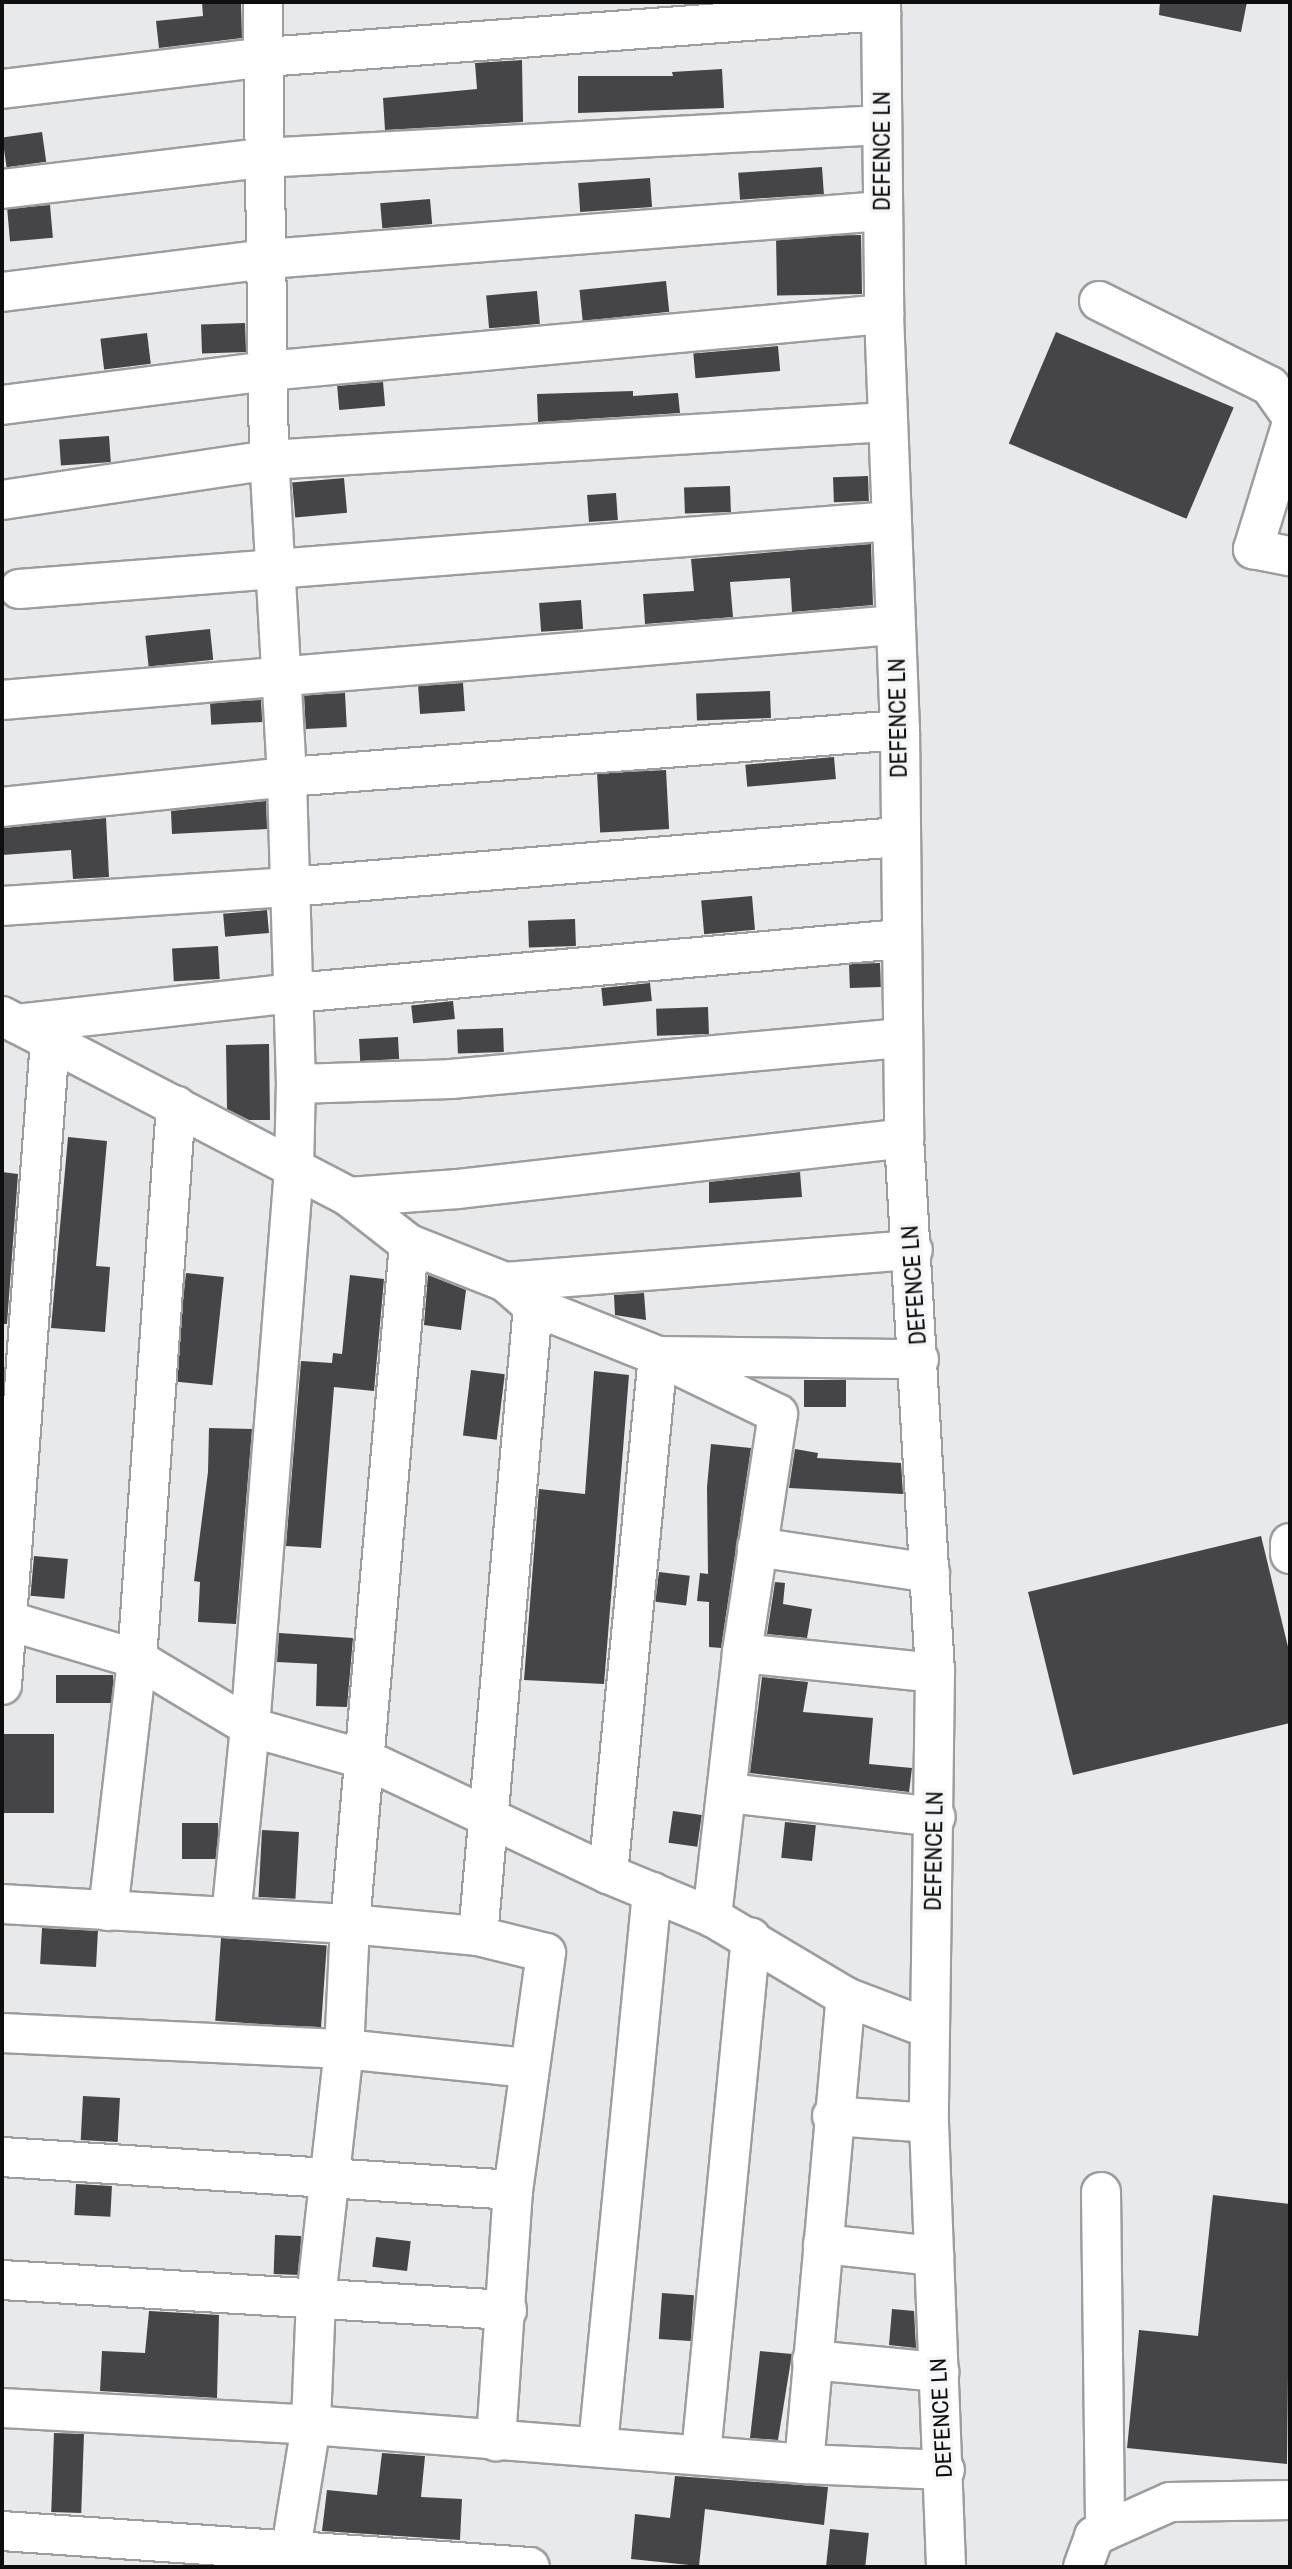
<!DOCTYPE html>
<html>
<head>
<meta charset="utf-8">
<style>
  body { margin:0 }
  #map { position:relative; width:1292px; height:2569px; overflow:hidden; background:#e8e9ea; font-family:"Archivo Narrow",sans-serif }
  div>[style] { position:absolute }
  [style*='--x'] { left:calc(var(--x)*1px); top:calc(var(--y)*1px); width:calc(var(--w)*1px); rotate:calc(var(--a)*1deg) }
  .building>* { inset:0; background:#454446; transform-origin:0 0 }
  .roads { filter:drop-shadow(2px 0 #9c9d9f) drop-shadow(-2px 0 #9c9d9f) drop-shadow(0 2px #9c9d9f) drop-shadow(0 -2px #9c9d9f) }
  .minor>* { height:38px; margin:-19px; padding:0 19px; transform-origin:19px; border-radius:19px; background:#fff }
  span { translate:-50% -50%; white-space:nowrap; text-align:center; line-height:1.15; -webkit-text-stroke:7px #f5f6f8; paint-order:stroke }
  .street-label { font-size:23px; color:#0e0e0e }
  .frame { position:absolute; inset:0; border:4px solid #0e0e0e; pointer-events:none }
</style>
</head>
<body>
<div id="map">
  <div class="building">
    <i style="clip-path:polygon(202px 2px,241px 2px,242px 38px,159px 48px,156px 21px,203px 16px)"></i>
    <i style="clip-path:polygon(1160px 2px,1247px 2px,1241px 32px,1159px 15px)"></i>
    <i style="clip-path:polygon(522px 60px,523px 122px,385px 130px,383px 98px,477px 89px,475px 63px)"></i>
    <i style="clip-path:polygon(722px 69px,724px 108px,578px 113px,578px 76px,673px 76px,672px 72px)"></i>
    <i style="left:42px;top:132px;width:30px;height:40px;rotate:82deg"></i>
    <i style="left:822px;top:167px;width:27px;height:84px;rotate:86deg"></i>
    <i style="left:650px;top:178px;width:29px;height:72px;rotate:86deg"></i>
    <i style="left:430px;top:199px;width:25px;height:50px;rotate:85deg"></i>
    <i style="left:50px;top:205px;width:33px;height:43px;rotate:85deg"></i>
    <i style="left:861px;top:235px;width:59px;height:85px;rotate:89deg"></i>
    <i style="left:666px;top:281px;width:31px;height:87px;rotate:84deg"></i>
    <i style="left:537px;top:291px;width:33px;height:51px;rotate:85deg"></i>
    <i style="left:245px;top:323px;width:29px;height:44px;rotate:88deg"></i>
    <i style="left:1056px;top:332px;width:193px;height:121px;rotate:23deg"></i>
    <i style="left:147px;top:333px;width:31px;height:47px;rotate:83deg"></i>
    <i style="left:778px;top:346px;width:25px;height:85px;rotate:85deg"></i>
    <i style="left:383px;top:382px;width:24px;height:46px;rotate:85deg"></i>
    <i style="clip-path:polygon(633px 391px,633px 396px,678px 393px,680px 413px,538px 422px,537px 394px)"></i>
    <i style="left:109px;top:436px;width:26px;height:50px;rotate:86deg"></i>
    <i style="left:868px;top:476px;width:25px;height:35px;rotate:88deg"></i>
    <i style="left:344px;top:478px;width:35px;height:52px;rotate:85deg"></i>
    <i style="left:730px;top:486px;width:26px;height:46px;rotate:88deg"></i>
    <i style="left:616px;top:493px;width:27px;height:29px;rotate:86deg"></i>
    <i style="clip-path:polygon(871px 544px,873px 605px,792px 612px,790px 578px,730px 582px,733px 617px,645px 624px,643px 594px,694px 591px,691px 559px)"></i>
    <i style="left:581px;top:600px;width:29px;height:42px;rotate:86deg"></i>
    <i style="left:210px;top:629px;width:31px;height:65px;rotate:84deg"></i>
    <i style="left:463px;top:683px;width:28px;height:45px;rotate:86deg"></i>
    <i style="left:770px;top:691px;width:27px;height:74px;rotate:88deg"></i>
    <i style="left:345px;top:693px;width:34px;height:41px;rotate:87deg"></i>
    <i style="left:261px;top:700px;width:22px;height:51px;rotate:87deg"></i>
    <i style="left:834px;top:757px;width:22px;height:89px;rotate:85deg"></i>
    <i style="left:666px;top:770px;width:59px;height:69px;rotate:87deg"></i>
    <i style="clip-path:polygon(266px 801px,267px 829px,172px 834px,171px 811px)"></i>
    <i style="clip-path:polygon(106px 818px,109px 877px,73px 879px,71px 850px,2px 855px,2px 828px)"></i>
    <i style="left:752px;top:896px;width:34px;height:51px;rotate:85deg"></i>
    <i style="left:267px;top:910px;width:23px;height:44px;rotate:85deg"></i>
    <i style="left:575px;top:919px;width:27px;height:47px;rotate:88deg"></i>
    <i style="left:218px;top:946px;width:33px;height:46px;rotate:87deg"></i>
    <i style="left:880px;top:963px;width:24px;height:31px;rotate:88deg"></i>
    <i style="left:650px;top:983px;width:18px;height:49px;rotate:84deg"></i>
    <i style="left:453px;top:1001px;width:18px;height:42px;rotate:84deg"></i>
    <i style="left:708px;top:1007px;width:27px;height:52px;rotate:88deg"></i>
    <i style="left:503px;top:1028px;width:24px;height:46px;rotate:88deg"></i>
    <i style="left:398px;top:1037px;width:22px;height:39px;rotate:87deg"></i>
    <i style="clip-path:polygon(269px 1044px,270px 1120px,249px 1120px,227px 1109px,226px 1045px)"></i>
    <i style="clip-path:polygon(68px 1137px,107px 1141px,96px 1266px,110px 1267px,105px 1332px,51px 1328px)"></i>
    <i style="clip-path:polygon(2px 1172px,18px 1174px,7px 1324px,2px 1324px)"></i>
    <i style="clip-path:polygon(800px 1172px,802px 1197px,709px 1203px,709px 1182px)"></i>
    <i style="left:186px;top:1273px;width:38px;height:109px;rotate:6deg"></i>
    <i style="clip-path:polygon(350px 1275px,384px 1279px,374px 1391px,334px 1387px,321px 1548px,286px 1546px,301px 1361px,332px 1363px,333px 1353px,342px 1354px)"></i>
    <i style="clip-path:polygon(428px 1275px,466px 1290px,461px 1330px,424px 1325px)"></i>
    <i style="clip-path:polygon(644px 1293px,646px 1320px,615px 1315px,614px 1295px)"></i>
    <i style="left:471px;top:1370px;width:34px;height:66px;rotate:7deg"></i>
    <i style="clip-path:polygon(594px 1371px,629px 1375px,604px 1684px,524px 1680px,539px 1489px,585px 1494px)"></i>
    <i style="left:804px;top:1380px;width:42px;height:27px"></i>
    <i style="clip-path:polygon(209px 1428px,252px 1429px,236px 1624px,198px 1622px,200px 1582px,194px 1581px,208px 1472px)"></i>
    <i style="clip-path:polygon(711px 1444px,751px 1448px,721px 1648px,709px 1647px,709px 1602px,697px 1601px,700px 1573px,708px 1574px,707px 1487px)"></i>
    <i style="clip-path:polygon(795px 1449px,818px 1453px,817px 1458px,901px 1463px,903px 1494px,789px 1488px)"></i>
    <i style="clip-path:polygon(1261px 1536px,1290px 1655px,1290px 1723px,1073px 1775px,1028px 1592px)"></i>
    <i style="left:34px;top:1556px;width:34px;height:40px;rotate:5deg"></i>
    <i style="left:659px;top:1572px;width:31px;height:30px;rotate:7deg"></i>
    <i style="clip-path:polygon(775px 1582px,785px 1583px,783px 1604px,812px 1609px,807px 1638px,767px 1634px)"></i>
    <i style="clip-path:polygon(279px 1633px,353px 1638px,347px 1707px,316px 1706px,317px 1664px,277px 1662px)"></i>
    <i style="left:56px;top:1675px;width:57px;height:28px"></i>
    <i style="clip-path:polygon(762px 1677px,808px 1682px,803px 1712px,873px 1718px,869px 1764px,912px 1768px,909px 1792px,750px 1773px)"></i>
    <i style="left:2px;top:1734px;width:52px;height:79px"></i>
    <i style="left:673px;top:1811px;width:29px;height:32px;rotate:8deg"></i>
    <i style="left:785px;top:1822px;width:31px;height:36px;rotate:6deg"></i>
    <i style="left:182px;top:1823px;width:36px;height:36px"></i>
    <i style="left:262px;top:1830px;width:37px;height:67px;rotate:3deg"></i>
    <i style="left:42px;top:1928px;width:56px;height:36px;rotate:3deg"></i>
    <i style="left:221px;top:1938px;width:106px;height:83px;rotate:4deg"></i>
    <i style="left:83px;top:2096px;width:37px;height:44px;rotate:3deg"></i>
    <i style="left:76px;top:2184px;width:36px;height:31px;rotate:3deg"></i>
    <i style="clip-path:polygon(1213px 2195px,1290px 2204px,1287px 2464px,1127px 2448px,1139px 2330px,1198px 2336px)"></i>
    <i style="left:275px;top:2235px;width:26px;height:39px;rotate:2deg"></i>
    <i style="left:376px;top:2237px;width:35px;height:30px;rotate:7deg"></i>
    <i style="left:662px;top:2293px;width:32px;height:46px;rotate:4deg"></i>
    <i style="clip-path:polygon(892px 2309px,914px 2311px,916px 2348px,889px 2345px)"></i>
    <i style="clip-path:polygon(149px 2311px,219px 2315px,217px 2398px,100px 2391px,102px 2351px,145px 2353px)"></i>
    <i style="clip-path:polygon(760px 2351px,792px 2354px,778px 2440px,750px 2438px)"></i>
    <i style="left:54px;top:2433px;width:30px;height:79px;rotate:2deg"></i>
    <i style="clip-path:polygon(382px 2453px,425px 2456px,421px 2497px,462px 2499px,460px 2540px,322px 2531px,327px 2490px,377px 2495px)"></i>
    <i style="clip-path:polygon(675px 2476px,828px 2487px,824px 2525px,705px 2509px,699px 2566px,631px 2559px,635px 2514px,670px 2518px)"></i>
    <i style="left:830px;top:2529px;width:39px;height:38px;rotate:6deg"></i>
  </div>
  <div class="roads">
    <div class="minor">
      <i style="--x:881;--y:2;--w:312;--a:89.4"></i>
      <i style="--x:884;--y:314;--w:416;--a:87.8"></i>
      <i style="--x:900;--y:730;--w:408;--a:89.4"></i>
      <i style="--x:904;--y:1138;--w:536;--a:86.68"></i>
      <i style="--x:935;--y:1673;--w:450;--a:90.8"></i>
      <i style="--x:929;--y:2123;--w:444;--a:87.8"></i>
      <i style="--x:2;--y:89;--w:265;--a:-6.9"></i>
      <i style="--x:265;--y:57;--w:618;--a:-4.27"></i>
      <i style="--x:2;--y:189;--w:262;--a:-6.8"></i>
      <i style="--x:262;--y:158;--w:621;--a:-3.05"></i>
      <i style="--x:2;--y:292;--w:268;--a:-7.1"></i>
      <i style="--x:268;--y:259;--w:616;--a:-4.47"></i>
      <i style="--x:1099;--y:301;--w:191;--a:26.4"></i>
      <i style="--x:1270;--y:386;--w:35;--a:55"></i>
      <i style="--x:2;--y:405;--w:267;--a:-7.3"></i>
      <i style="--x:267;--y:371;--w:620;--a:-5.28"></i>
      <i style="--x:1290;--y:429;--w:126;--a:107.1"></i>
      <i style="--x:1253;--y:549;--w:38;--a:11"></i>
      <i style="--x:2;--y:500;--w:270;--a:-8.5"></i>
      <i style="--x:269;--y:460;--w:619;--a:-3.52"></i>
      <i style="--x:19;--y:589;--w:875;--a:-4.46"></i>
      <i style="--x:2;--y:700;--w:897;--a:-4.8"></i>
      <i style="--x:2;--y:807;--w:287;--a:-6"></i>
      <i style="--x:287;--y:777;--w:615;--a:-4.38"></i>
      <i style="--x:2;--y:906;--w:289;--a:-3.8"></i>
      <i style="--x:290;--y:887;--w:610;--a:-4.7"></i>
      <i style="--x:2;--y:1016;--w:391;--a:27.5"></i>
      <i style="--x:349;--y:1197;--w:76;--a:38.1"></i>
      <i style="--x:409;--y:1244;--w:103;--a:21.6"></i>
      <i style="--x:505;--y:1282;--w:37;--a:41"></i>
      <i style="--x:533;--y:1306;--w:135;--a:21.8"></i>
      <i style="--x:658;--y:1356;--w:133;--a:25.8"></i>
      <i style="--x:778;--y:1414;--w:242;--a:98.6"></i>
      <i style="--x:742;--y:1653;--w:266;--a:96.5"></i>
      <i style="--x:17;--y:1024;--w:279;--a:-6.4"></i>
      <i style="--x:294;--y:993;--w:608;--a:-5.09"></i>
      <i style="--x:296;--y:1084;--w:155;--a:-1.8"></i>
      <i style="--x:451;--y:1079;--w:453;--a:-5.2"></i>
      <i style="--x:349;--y:1197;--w:109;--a:-4.2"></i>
      <i style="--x:458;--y:1189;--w:449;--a:-6.5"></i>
      <i style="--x:409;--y:1244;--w:683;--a:94.96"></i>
      <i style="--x:350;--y:1924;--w:129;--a:5.4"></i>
      <i style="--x:478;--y:1936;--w:70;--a:14"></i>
      <i style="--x:546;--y:1953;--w:239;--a:97.9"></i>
      <i style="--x:513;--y:2190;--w:252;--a:93.9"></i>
      <i style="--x:505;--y:1282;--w:409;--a:-4.5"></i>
      <i style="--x:1290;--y:1543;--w:11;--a:90"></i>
      <i style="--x:757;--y:1547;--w:175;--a:8.5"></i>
      <i style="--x:2;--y:1615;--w:6;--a:51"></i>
      <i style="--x:6;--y:1620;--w:137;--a:16.6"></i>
      <i style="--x:137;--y:1659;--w:132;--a:31"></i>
      <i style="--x:250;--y:1727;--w:122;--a:15.8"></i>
      <i style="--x:367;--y:1760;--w:267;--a:25.3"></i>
      <i style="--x:608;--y:1874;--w:113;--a:22.5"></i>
      <i style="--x:712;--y:1917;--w:156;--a:30.8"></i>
      <i style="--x:846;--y:1997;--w:90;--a:20.9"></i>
      <i style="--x:742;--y:1653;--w:194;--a:5.9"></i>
      <i style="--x:2;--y:1685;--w:647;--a:-85.74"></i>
      <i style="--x:729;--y:1793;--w:208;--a:6.6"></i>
      <i style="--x:608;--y:1874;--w:520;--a:-84.49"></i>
      <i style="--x:658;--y:1356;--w:261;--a:0.7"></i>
      <i style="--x:2;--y:1904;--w:349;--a:3.3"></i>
      <i style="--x:350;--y:1924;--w:125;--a:92.7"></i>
      <i style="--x:344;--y:2049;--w:251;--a:96.4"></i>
      <i style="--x:316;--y:2298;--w:127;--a:92.3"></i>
      <i style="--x:311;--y:2425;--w:144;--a:99.2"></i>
      <i style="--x:108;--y:1911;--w:254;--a:-83.4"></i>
      <i style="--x:137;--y:1659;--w:555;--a:-85.97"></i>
      <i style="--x:231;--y:1917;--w:191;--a:-84.3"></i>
      <i style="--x:250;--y:1727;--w:560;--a:-85.49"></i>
      <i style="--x:294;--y:1169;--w:85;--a:-88.7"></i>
      <i style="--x:296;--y:1084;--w:307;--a:-91.7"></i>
      <i style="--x:287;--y:777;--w:318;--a:-93.2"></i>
      <i style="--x:269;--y:460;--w:458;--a:-90.8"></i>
      <i style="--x:478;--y:1936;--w:632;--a:-85.01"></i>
      <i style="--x:2;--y:2033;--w:342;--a:2.7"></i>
      <i style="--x:344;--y:2049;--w:184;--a:5.9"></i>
      <i style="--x:832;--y:2116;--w:97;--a:4.1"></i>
      <i style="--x:2;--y:2157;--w:512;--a:3.69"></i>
      <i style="--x:1101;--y:2192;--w:339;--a:89.3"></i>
      <i style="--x:823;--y:2244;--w:112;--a:6.2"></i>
      <i style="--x:2;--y:2280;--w:506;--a:3.4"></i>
      <i style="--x:812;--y:2360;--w:128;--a:5.4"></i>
      <i style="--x:2;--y:2408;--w:309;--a:3.1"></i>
      <i style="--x:311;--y:2425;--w:495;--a:4.5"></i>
      <i style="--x:804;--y:2464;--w:141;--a:2.4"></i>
      <i style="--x:598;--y:2445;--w:556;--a:-84.42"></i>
      <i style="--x:701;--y:2454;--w:519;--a:-84.48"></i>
      <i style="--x:804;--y:2464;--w:469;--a:-84.9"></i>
      <i style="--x:2;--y:2531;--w:529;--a:3.9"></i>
      <i style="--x:1083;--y:2567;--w:33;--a:-70"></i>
      <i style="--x:1094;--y:2536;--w:83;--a:-24.1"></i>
      <i style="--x:1170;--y:2502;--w:120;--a:-1"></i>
    </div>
  </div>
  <div class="street-label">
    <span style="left:882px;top:151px;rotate:-90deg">DEFENCE LN</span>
    <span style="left:898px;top:718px;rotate:-91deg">DEFENCE LN</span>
    <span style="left:914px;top:1285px;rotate:-94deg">DEFENCE LN</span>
    <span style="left:934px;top:1851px;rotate:-89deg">DEFENCE LN</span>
    <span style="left:941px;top:2418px;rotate:-93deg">DEFENCE LN</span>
  </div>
  <div class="frame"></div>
</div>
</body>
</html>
